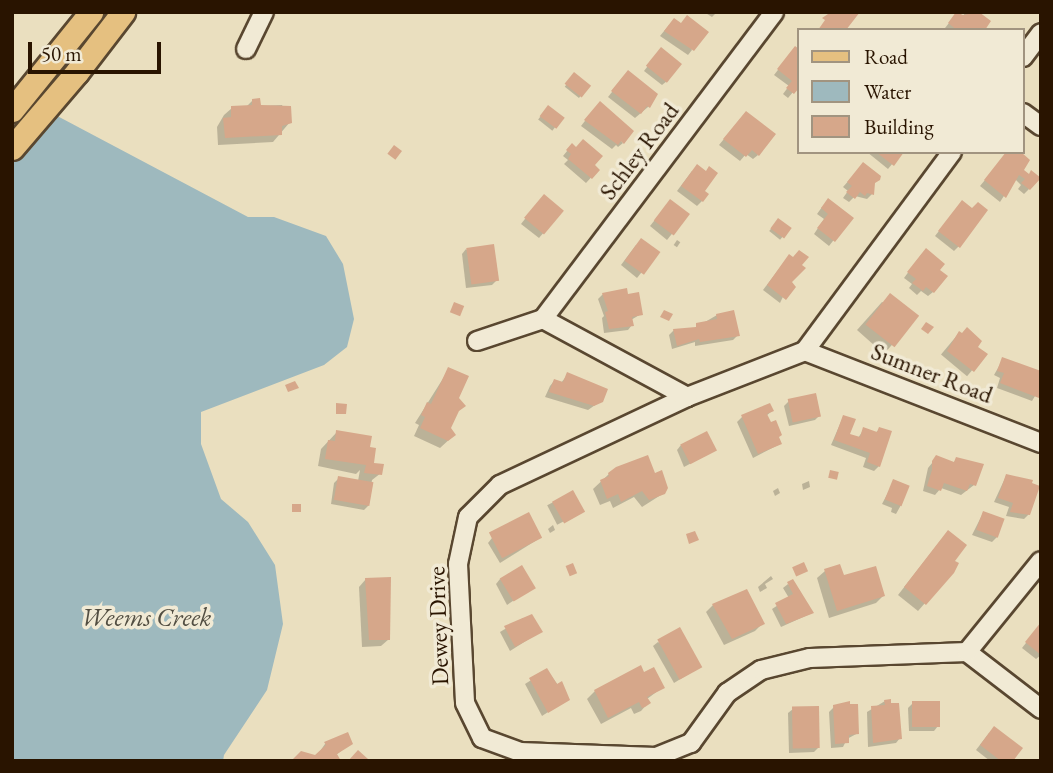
<!DOCTYPE html>
<html>
<head>
<meta charset="utf-8">
<style>
  body { margin:0 }
  #map { position:relative; width:1053px; height:773px; overflow:hidden; background:#eadfbf; font-family:"EB Garamond",serif }
  div>[style] { position:absolute }
  [style*='--x'] { left:calc(var(--x)*1px); top:calc(var(--y)*1px); width:calc(var(--w)*1px); rotate:calc(var(--a)*1deg) }
  .water>* { inset:0; background:#9eb9be }
  .shadow>* { inset:0; background:#0003; transform-origin:0 0 }
  .building>* { inset:0; background:#d6a78a; transform-origin:0 0 }
  .roads { filter:drop-shadow(2px 0 #594730) drop-shadow(-2px 0 #594730) drop-shadow(0 2px #594730) drop-shadow(0 -2px #594730) }
  .minor>* { height:18px; margin:-9px; padding:0 9px; transform-origin:9px; border-radius:9px; background:#f1ead5 }
  .major>* { height:23px; margin:-11.5px; padding:0 11.5px; transform-origin:11.5px; border-radius:11.5px; background:#e5c080 }
  span { translate:-50% -50%; white-space:nowrap; text-align:center; line-height:1.15; -webkit-text-stroke:7px #f1ead5; paint-order:stroke }
  .street-label { font-size:24px; color:#291400 }
  .water-label { font-size:26px; color:#524e42; font-style:italic }
  .frame { position:absolute; inset:0; border:14px solid #291400; pointer-events:none }
  .legend { position:absolute; left:797px; top:28px; width:228px; height:126px; box-sizing:border-box; background:#f1ead5; border:2px solid #a19480; margin:0; padding:9px 12px; list-style:none; font-size:21px; color:#291400 }
  .legend li { display:flex; align-items:center; gap:14px; height:35px }
  .legend b { width:35px; border:2px solid #a19480 }
  .scale { position:absolute; left:28px; top:42px; width:133px; height:32px; box-sizing:border-box; border:4px solid #291400; border-top:0; padding-left:9px; font-size:21px; line-height:24px; white-space:nowrap; color:#291400; -webkit-text-stroke:5px #f1ead5; paint-order:stroke }
</style>
</head>
<body>
<div id="map">
  <div class="water">
    <i style="clip-path:polygon(12px 92px,248px 217px,274px 217px,326px 236px,343px 264px,354px 319px,347px 347px,324px 365px,201px 412px,201px 444px,221px 499px,248px 522px,275px 565px,283px 624px,267px 690px,224px 755px,223px 761px,12px 761px)"></i>
  </div>
  <div class="shadow">
    <i style="clip-path:polygon(704px 12px,717px 12px,712px 17px)"></i>
    <i style="clip-path:polygon(966px 12px,974px 12px,988px 22px,982px 30px,945px 28px,953px 18px,962px 17px)"></i>
    <i style="clip-path:polygon(669px 25px,680px 25px,692px 50px,688px 55px,660px 36px)"></i>
    <i style="clip-path:polygon(795px 48px,799px 52px,799px 85px,788px 98px,783px 94px,789px 86px,774px 75px)"></i>
    <i style="clip-path:polygon(657px 54px,667px 81px,662px 85px,644px 71px)"></i>
    <i style="clip-path:polygon(628px 72px,655px 95px,648px 107px,635px 118px,608px 97px)"></i>
    <i style="left:574px;top:75px;width:18px;height:15px;rotate:38deg"></i>
    <i style="clip-path:polygon(253px 100px,259px 106px,282px 105px,290px 122px,273px 142px,218px 145px,217px 127px,224px 115px,232px 108px,246px 107px)"></i>
    <i style="left:548px;top:107px;width:18px;height:16px;rotate:38deg"></i>
    <i style="clip-path:polygon(595px 108px,623px 143px,618px 147px,616px 145px,612px 149px,581px 126px)"></i>
    <i style="clip-path:polygon(741px 118px,758px 155px,753px 159px,746px 154px,740px 161px,719px 145px)"></i>
    <i style="clip-path:polygon(572px 145px,598px 170px,586px 183px,564px 164px,568px 160px,563px 156px)"></i>
    <i style="clip-path:polygon(867px 152px,902px 152px,888px 169px)"></i>
    <i style="clip-path:polygon(1008px 152px,1022px 170px,1029px 189px,1024px 194px,1018px 189px,1021px 185px,1015px 179px,1000px 202px,980px 186px)"></i>
    <i style="clip-path:polygon(859px 169px,874px 192px,867px 199px,855px 196px,849px 202px,843px 198px,848px 191px,843px 187px)"></i>
    <i style="clip-path:polygon(692px 171px,703px 192px,702px 201px,697px 206px,677px 191px)"></i>
    <i style="clip-path:polygon(539px 201px,562px 211px,539px 238px,521px 224px)"></i>
    <i style="clip-path:polygon(666px 206px,687px 215px,667px 240px,650px 226px)"></i>
    <i style="clip-path:polygon(822px 207px,851px 218px,829px 246px,814px 234px,824px 219px,817px 214px)"></i>
    <i style="clip-path:polygon(958px 207px,959px 246px,954px 251px,935px 236px)"></i>
    <i style="left:778px;top:220px;width:14px;height:14px;rotate:39deg"></i>
    <i style="left:677px;top:240px;width:4px;height:6px;rotate:34deg"></i>
    <i style="clip-path:polygon(636px 245px,657px 253px,637px 278px,621px 265px)"></i>
    <i style="clip-path:polygon(466px 249px,497px 280px,492px 285px,466px 288px,462px 254px)"></i>
    <i style="clip-path:polygon(921px 255px,938px 270px,933px 292px,928px 296px,921px 291px,917px 295px,909px 288px,912px 284px,904px 278px)"></i>
    <i style="clip-path:polygon(785px 261px,790px 282px,780px 303px,763px 290px)"></i>
    <i style="clip-path:polygon(603px 294px,627px 296px,641px 314px,631px 320px,632px 325px,628px 330px,604px 333px,602px 318px,604px 316px,598px 299px)"></i>
    <i style="clip-path:polygon(882px 302px,917px 316px,884px 354px,857px 330px)"></i>
    <i style="clip-path:polygon(717px 315px,738px 335px,733px 340px,695px 346px,695px 342px,672px 349px,669px 335px,674px 330px,693px 329px)"></i>
    <i style="left:959px;top:333px;width:34px;height:28px;rotate:40deg"></i>
    <i style="clip-path:polygon(1003px 359px,1041px 373px,1041px 386px,1032px 401px,997px 388px,1000px 378px,994px 375px)"></i>
    <i style="clip-path:polygon(449px 369px,457px 398px,456px 413px,449px 429px,452px 437px,440px 448px,414px 436px,419px 425px,415px 423px)"></i>
    <i style="clip-path:polygon(568px 374px,601px 401px,588px 410px,545px 397px,550px 386px,554px 381px,561px 383px)"></i>
    <i style="clip-path:polygon(789px 401px,819px 416px,815px 420px,789px 426px,784px 406px)"></i>
    <i style="clip-path:polygon(772px 411px,766px 416px,780px 444px,753px 458px,737px 422px,742px 417px)"></i>
    <i style="clip-path:polygon(843px 417px,848px 435px,858px 438px,864px 429px,875px 433px,880px 429px,879px 466px,874px 471px,863px 467px,866px 458px,831px 445px)"></i>
    <i style="clip-path:polygon(337px 432px,368px 449px,372px 464px,381px 473px,372px 480px,368px 506px,364px 510px,331px 504px,334px 483px,339px 478px,358px 481px,360px 470px,356px 474px,318px 466px,321px 449px)"></i>
    <i style="clip-path:polygon(681px 445px,714px 451px,684px 467px,677px 450px)"></i>
    <i style="clip-path:polygon(937px 457px,953px 463px,957px 459px,974px 485px,961px 495px,941px 488px,935px 495px,923px 491px,928px 468px)"></i>
    <i style="clip-path:polygon(609px 474px,664px 493px,642px 507px,634px 497px,613px 508px,610px 501px,600px 505px,593px 489px)"></i>
    <i style="clip-path:polygon(1006px 476px,1029px 514px,1024px 519px,1006px 516px,1009px 507px,994px 502px)"></i>
    <i style="clip-path:polygon(809px 481px,810px 487px,803px 490px,802px 484px)"></i>
    <i style="clip-path:polygon(894px 481px,901px 505px,896px 514px,891px 512px,892px 508px,882px 504px)"></i>
    <i style="clip-path:polygon(778px 488px,780px 493px,775px 496px,773px 491px)"></i>
    <i style="left:573px;top:492px;width:22px;height:29px;rotate:63deg"></i>
    <i style="clip-path:polygon(983px 513px,997px 537px,992px 542px,972px 535px)"></i>
    <i style="clip-path:polygon(553px 525px,555px 530px,550px 533px,548px 529px)"></i>
    <i style="clip-path:polygon(492px 538px,540px 538px,500px 563px,488px 543px)"></i>
    <i style="clip-path:polygon(941px 540px,925px 603px,918px 611px,898px 595px)"></i>
    <i style="clip-path:polygon(825px 571px,843px 578px,883px 596px,876px 603px,829px 618px,817px 578px)"></i>
    <i style="clip-path:polygon(771px 576px,773px 579px,765px 584px,767px 588px,760px 592px,758px 587px)"></i>
    <i style="clip-path:polygon(366px 579px,389px 639px,381px 646px,362px 647px,359px 587px)"></i>
    <i style="clip-path:polygon(500px 579px,534px 587px,507px 605px,496px 584px)"></i>
    <i style="clip-path:polygon(788px 584px,812px 613px,781px 627px,772px 609px,789px 598px,783px 588px)"></i>
    <i style="clip-path:polygon(713px 605px,763px 623px,755px 631px,724px 645px,706px 612px)"></i>
    <i style="clip-path:polygon(523px 618px,540px 632px,510px 651px,500px 632px)"></i>
    <i style="clip-path:polygon(1041px 624px,1041px 655px,1036px 659px,1022px 648px)"></i>
    <i style="clip-path:polygon(658px 642px,700px 667px,674px 683px,653px 646px)"></i>
    <i style="clip-path:polygon(640px 668px,643px 674px,663px 687px,647px 699px,648px 703px,641px 711px,634px 714px,631px 708px,601px 724px,587px 699px,595px 691px)"></i>
    <i style="clip-path:polygon(547px 670px,568px 699px,542px 716px,525px 684px)"></i>
    <i style="clip-path:polygon(885px 701px,900px 738px,896px 743px,868px 747px,867px 712px)"></i>
    <i style="clip-path:polygon(913px 703px,938px 726px,934px 731px,909px 731px,908px 708px)"></i>
    <i style="clip-path:polygon(834px 707px,858px 733px,847px 739px,843px 747px,831px 748px,829px 712px)"></i>
    <i style="clip-path:polygon(793px 709px,819px 747px,814px 752px,789px 753px,788px 713px)"></i>
    <i style="clip-path:polygon(989px 733px,1010px 761px,990px 761px,976px 750px)"></i>
    <i style="clip-path:polygon(347px 735px,351px 743px,336px 755px,338px 761px,293px 761px,302px 753px,316px 757px,325px 744px)"></i>
  </div>
  <div class="building">
    <i style="clip-path:polygon(831px 12px,860px 12px,846px 30px,818px 30px,825px 20px,822px 18px)"></i>
    <i style="clip-path:polygon(956px 12px,963px 15px,979px 12px,991px 21px,985px 30px,957px 30px,948px 23px)"></i>
    <i style="clip-path:polygon(687px 15px,709px 32px,694px 51px,664px 31px,674px 18px,681px 23px)"></i>
    <i style="clip-path:polygon(795px 46px,799px 49px,799px 88px,794px 94px,786px 88px,792px 81px,777px 69px)"></i>
    <i style="left:661px;top:47px;width:27px;height:24px;rotate:39deg"></i>
    <i style="clip-path:polygon(628px 70px,658px 94px,650px 108px,647px 106px,641px 114px,611px 91px)"></i>
    <i style="left:574px;top:72px;width:22px;height:15px;rotate:39deg"></i>
    <i style="clip-path:polygon(260px 98px,261px 105px,291px 106px,292px 123px,282px 126px,282px 135px,225px 138px,223px 118px,231px 117px,231px 106px,252px 105px,252px 99px)"></i>
    <i style="clip-path:polygon(600px 101px,634px 131px,624px 144px,621px 141px,618px 145px,584px 120px)"></i>
    <i style="left:548px;top:105px;width:21px;height:14px;rotate:37deg"></i>
    <i style="clip-path:polygon(746px 111px,776px 134px,759px 156px,752px 150px,746px 157px,723px 139px)"></i>
    <i style="clip-path:polygon(583px 139px,603px 156px,595px 165px,600px 170px,592px 179px,568px 159px,571px 154px,566px 150px,572px 143px,576px 147px)"></i>
    <i style="left:394px;top:145px;width:10px;height:11px;rotate:37deg"></i>
    <i style="clip-path:polygon(876px 152px,904px 152px,894px 166px)"></i>
    <i style="clip-path:polygon(1006px 152px,1021px 152px,1030px 160px,1024px 170px,1029px 174px,1031px 170px,1041px 178px,1030px 190px,1021px 183px,1025px 179px,1019px 175px,1006px 198px,984px 180px)"></i>
    <i style="clip-path:polygon(863px 162px,881px 176px,880px 180px,875px 183px,874px 195px,867px 193px,865px 196px,860px 192px,855px 199px,846px 192px,852px 186px,847px 182px)"></i>
    <i style="clip-path:polygon(697px 164px,706px 171px,709px 166px,718px 173px,705px 191px,709px 194px,703px 202px,681px 186px)"></i>
    <i style="left:544px;top:194px;width:26px;height:31px;rotate:40deg"></i>
    <i style="clip-path:polygon(828px 198px,854px 218px,835px 242px,817px 228px,828px 214px,821px 208px)"></i>
    <i style="left:670px;top:199px;width:25px;height:27px;rotate:37deg"></i>
    <i style="clip-path:polygon(962px 200px,972px 208px,978px 202px,988px 210px,960px 248px,938px 231px)"></i>
    <i style="left:778px;top:218px;width:17px;height:13px;rotate:36deg"></i>
    <i style="left:641px;top:238px;width:24px;height:28px;rotate:36deg"></i>
    <i style="left:494px;top:244px;width:37px;height:28px;rotate:82deg"></i>
    <i style="clip-path:polygon(926px 248px,945px 264px,940px 270px,948px 276px,934px 293px,926px 287px,923px 291px,912px 283px,916px 279px,907px 272px)"></i>
    <i style="clip-path:polygon(799px 250px,809px 257px,802px 265px,806px 268px,792px 282px,796px 287px,786px 300px,767px 285px,789px 254px,793px 257px)"></i>
    <i style="clip-path:polygon(627px 288px,628px 294px,639px 292px,643px 315px,632px 317px,634px 326px,609px 329px,605px 312px,608px 311px,602px 293px)"></i>
    <i style="left:890px;top:293px;width:37px;height:40px;rotate:38deg"></i>
    <i style="left:454px;top:302px;width:11px;height:11px;rotate:22deg"></i>
    <i style="clip-path:polygon(664px 310px,673px 314px,669px 321px,660px 317px)"></i>
    <i style="clip-path:polygon(734px 310px,740px 336px,700px 342px,699px 339px,677px 346px,673px 329px,696px 327px,696px 323px,717px 319px,716px 314px)"></i>
    <i style="clip-path:polygon(926px 322px,934px 327px,928px 334px,921px 329px)"></i>
    <i style="clip-path:polygon(967px 327px,982px 341px,978px 347px,988px 354px,974px 372px,947px 351px,959px 331px,962px 333px)"></i>
    <i style="clip-path:polygon(1002px 357px,1041px 371px,1039px 398px,1000px 383px,1004px 373px,997px 371px)"></i>
    <i style="clip-path:polygon(448px 367px,469px 376px,459px 398px,466px 406px,459px 411px,451px 428px,456px 435px,448px 441px,420px 428px,425px 417px,421px 415px,427px 402px,431px 404px)"></i>
    <i style="clip-path:polygon(567px 372px,608px 389px,603px 402px,594px 406px,549px 392px,554px 379px,563px 382px)"></i>
    <i style="clip-path:polygon(295px 381px,299px 388px,288px 392px,285px 385px)"></i>
    <i style="left:816px;top:393px;width:24px;height:29px;rotate:78deg"></i>
    <i style="clip-path:polygon(336px 403px,347px 404px,346px 414px,336px 414px)"></i>
    <i style="clip-path:polygon(770px 403px,774px 411px,767px 414px,771px 422px,776px 420px,782px 435px,779px 437px,782px 444px,758px 454px,741px 415px)"></i>
    <i style="clip-path:polygon(843px 415px,856px 419px,850px 434px,860px 437px,863px 427px,877px 432px,879px 427px,892px 431px,880px 467px,867px 462px,870px 453px,834px 440px)"></i>
    <i style="clip-path:polygon(336px 430px,372px 436px,370px 447px,376px 448px,374px 463px,384px 464px,382px 475px,364px 473px,366px 465px,325px 459px,328px 440px,335px 441px)"></i>
    <i style="left:707px;top:431px;width:22px;height:30px;rotate:63deg"></i>
    <i style="clip-path:polygon(648px 455px,655px 473px,662px 470px,668px 488px,665px 494px,649px 500px,642px 491px,621px 502px,618px 494px,607px 499px,600px 480px,609px 476px,608px 473px,616px 467px)"></i>
    <i style="clip-path:polygon(936px 455px,954px 462px,956px 457px,984px 464px,976px 486px,970px 484px,967px 491px,944px 483px,941px 491px,927px 486px,932px 470px,932px 461px)"></i>
    <i style="left:830px;top:470px;width:9px;height:8px;rotate:13deg"></i>
    <i style="clip-path:polygon(1006px 474px,1033px 480px,1032px 483px,1040px 486px,1030px 515px,1010px 512px,1013px 503px,998px 498px)"></i>
    <i style="left:338px;top:476px;width:36px;height:24px;rotate:10deg"></i>
    <i style="left:893px;top:479px;width:18px;height:22px;rotate:22deg"></i>
    <i style="left:573px;top:490px;width:25px;height:24px;rotate:61deg"></i>
    <i style="left:292px;top:504px;width:9px;height:8px"></i>
    <i style="left:983px;top:511px;width:23px;height:20px;rotate:20deg"></i>
    <i style="left:529px;top:512px;width:29px;height:45px;rotate:63deg"></i>
    <i style="clip-path:polygon(948px 530px,967px 545px,955px 561px,959px 563px,954px 573px,926px 605px,904px 587px)"></i>
    <i style="clip-path:polygon(695px 531px,699px 540px,689px 544px,686px 534px)"></i>
    <i style="left:804px;top:562px;width:10px;height:13px;rotate:66deg"></i>
    <i style="left:573px;top:563px;width:11px;height:8px;rotate:68deg"></i>
    <i style="clip-path:polygon(840px 564px,844px 575px,876px 566px,885px 596px,837px 611px,824px 569px)"></i>
    <i style="left:522px;top:565px;width:27px;height:26px;rotate:59deg"></i>
    <i style="clip-path:polygon(391px 577px,390px 640px,369px 640px,365px 578px)"></i>
    <i style="clip-path:polygon(793px 579px,814px 613px,786px 624px,775px 603px,793px 594px,787px 582px)"></i>
    <i style="clip-path:polygon(747px 589px,765px 624px,732px 639px,712px 604px)"></i>
    <i style="clip-path:polygon(532px 614px,543px 632px,515px 647px,504px 626px)"></i>
    <i style="clip-path:polygon(1041px 622px,1041px 655px,1025px 642px)"></i>
    <i style="left:680px;top:627px;width:46px;height:26px;rotate:61deg"></i>
    <i style="clip-path:polygon(641px 665px,644px 672px,654px 667px,665px 688px,647px 697px,651px 703px,645px 707px,642px 708px,639px 702px,608px 718px,594px 690px)"></i>
    <i style="clip-path:polygon(547px 668px,557px 684px,562px 681px,570px 700px,548px 713px,529px 678px)"></i>
    <i style="clip-path:polygon(891px 699px,891px 703px,899px 703px,902px 739px,873px 743px,871px 706px,885px 705px,884px 700px)"></i>
    <i style="clip-path:polygon(850px 701px,850px 704px,858px 704px,859px 734px,849px 735px,849px 743px,835px 744px,833px 705px)"></i>
    <i style="left:912px;top:701px;width:28px;height:26px"></i>
    <i style="left:819px;top:706px;width:42px;height:27px;rotate:89deg"></i>
    <i style="clip-path:polygon(994px 726px,1023px 748px,1013px 761px,1001px 761px,980px 745px)"></i>
    <i style="clip-path:polygon(348px 732px,353px 744px,337px 754px,341px 761px,293px 759px,301px 751px,315px 755px,326px 745px,324px 742px)"></i>
    <i style="clip-path:polygon(358px 750px,368px 759px,367px 761px,348px 761px)"></i>
  </div>
  <div class="roads">
    <div class="minor">
      <i style="--x:246;--y:49;--w:41;--a:-64.1"></i>
      <i style="--x:1023;--y:57;--w:30;--a:-53"></i>
      <i style="--x:1023;--y:113;--w:22;--a:36"></i>
      <i style="--x:952;--y:152;--w:247;--a:126.5"></i>
      <i style="--x:805;--y:351;--w:127;--a:158.7"></i>
      <i style="--x:687;--y:397;--w:207;--a:154.8"></i>
      <i style="--x:500;--y:485;--w:45;--a:135"></i>
      <i style="--x:468;--y:517;--w:48;--a:102"></i>
      <i style="--x:458;--y:564;--w:139;--a:87.1"></i>
      <i style="--x:465;--y:703;--w:39;--a:64"></i>
      <i style="--x:482;--y:738;--w:40;--a:20.2"></i>
      <i style="--x:520;--y:752;--w:136;--a:2.1"></i>
      <i style="--x:656;--y:757;--w:38;--a:-22"></i>
      <i style="--x:691;--y:743;--w:62;--a:-54.2"></i>
      <i style="--x:727;--y:693;--w:41;--a:-34.1"></i>
      <i style="--x:761;--y:670;--w:50;--a:-13.8"></i>
      <i style="--x:810;--y:658;--w:157;--a:-2.2"></i>
      <i style="--x:967;--y:652;--w:93;--a:37.6"></i>
      <i style="--x:543;--y:319;--w:384;--a:-53"></i>
      <i style="--x:477;--y:341;--w:70;--a:-18.4"></i>
      <i style="--x:543;--y:319;--w:164;--a:28.4"></i>
      <i style="--x:805;--y:351;--w:253;--a:21.3"></i>
      <i style="--x:967;--y:652;--w:117;--a:-50.9"></i>
    </div>
    <div class="major">
      <i style="--x:12;--y:110;--w:126;--a:-51.1"></i>
      <i style="--x:12;--y:148;--w:100;--a:-49.5"></i>
      <i style="--x:77;--y:72;--w:76;--a:-52.5"></i>
    </div>
  </div>
  <div class="street-label">
    <span style="left:639px;top:151px;rotate:-53deg">Schley Road</span>
    <span style="left:932px;top:373px;rotate:21deg">Sumner Road</span>
    <span style="left:438px;top:626px;rotate:-92deg">Dewey Drive</span>
  </div>
  <div class="water-label">
    <span style="left:146px;top:618px">Weems Creek</span>
  </div>
  <div class="frame"></div>
  <ul class="legend">
  <li><b style="height:9px;background:#e5c080"></b>Road</li>
  <li><b style="height:19px;background:#9eb9be"></b>Water</li>
  <li><b style="height:19px;background:#d6a78a"></b>Building</li>
  </ul>
  <div class="scale">50 m</div>
</div>
</body>
</html>
